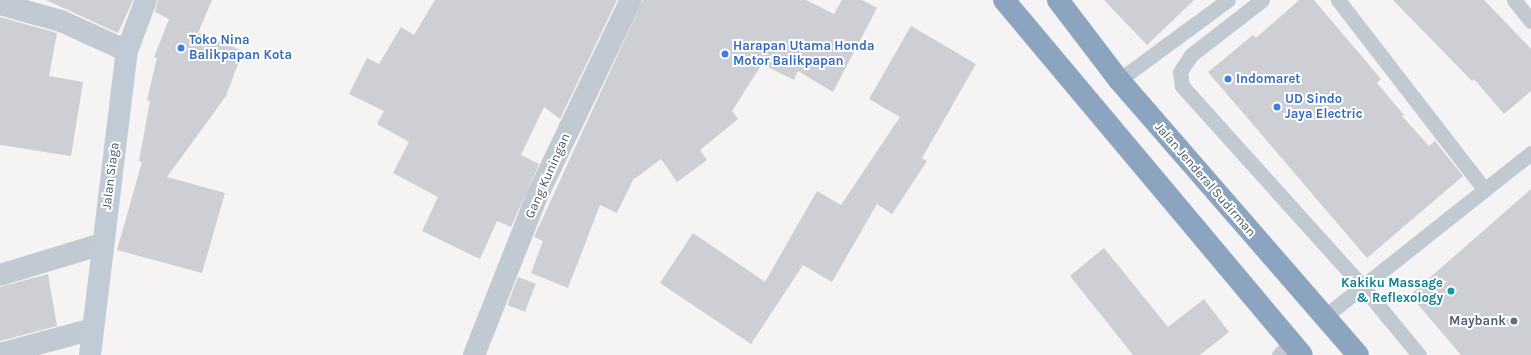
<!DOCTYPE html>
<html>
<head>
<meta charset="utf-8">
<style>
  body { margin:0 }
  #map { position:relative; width:1531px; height:355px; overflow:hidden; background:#f5f3f3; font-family:Karla,sans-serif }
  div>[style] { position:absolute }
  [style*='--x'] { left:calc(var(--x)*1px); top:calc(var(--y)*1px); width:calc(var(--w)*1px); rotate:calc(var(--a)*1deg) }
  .building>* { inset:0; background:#cdcfd5; transform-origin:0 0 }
  .lane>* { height:15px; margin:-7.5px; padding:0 7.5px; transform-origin:7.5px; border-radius:7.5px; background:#c1cad2 }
  .street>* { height:22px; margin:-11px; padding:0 11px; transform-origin:11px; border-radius:11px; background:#c1cad2 }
  .secondary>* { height:22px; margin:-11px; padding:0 11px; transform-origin:11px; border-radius:11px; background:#c1cbd6 }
  .highway>* { height:22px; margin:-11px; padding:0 11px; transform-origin:11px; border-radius:11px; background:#8ba5c1 }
  .dots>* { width:11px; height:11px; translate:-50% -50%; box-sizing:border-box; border:2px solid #fff; border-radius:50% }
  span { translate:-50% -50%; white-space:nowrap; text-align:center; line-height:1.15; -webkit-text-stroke:4px #fff; paint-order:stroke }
  .shop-label { font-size:13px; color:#366cbe; font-weight:700 }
  .left { translate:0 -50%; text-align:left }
  .street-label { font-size:13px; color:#4a5661 }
  .culture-label { font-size:13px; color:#0d838f; font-weight:700 }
  .right { translate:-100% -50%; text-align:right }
  .service-label { font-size:13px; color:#4e5e75; font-weight:700 }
</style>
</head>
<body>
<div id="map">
  <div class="building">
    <i style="clip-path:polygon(46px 0,133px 0,118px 33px)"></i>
    <i style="clip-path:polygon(158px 0,212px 0,198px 33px,243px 51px,226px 96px,167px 177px,225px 193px,202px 273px,117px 250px,142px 162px,139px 161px,150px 101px,147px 100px,157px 58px,154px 57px,169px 19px,155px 12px)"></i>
    <i style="clip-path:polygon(435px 0,617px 0,560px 119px,544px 107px,521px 155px,539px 164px,511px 227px,497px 221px,480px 259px,422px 231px,438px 197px,393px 173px,409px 142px,377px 124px,384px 111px,349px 94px,367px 58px,379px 64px,401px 27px,414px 35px)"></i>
    <i style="clip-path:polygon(643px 0,806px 0,834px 14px,842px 0,862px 0,877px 8px,833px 92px,798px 71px,794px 80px,762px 64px,732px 111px,738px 119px,700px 150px,707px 160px,677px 182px,661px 159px,633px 180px,617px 213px,600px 205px,568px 288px,531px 273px,543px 241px,534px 237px)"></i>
    <i style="clip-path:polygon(1104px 0,1194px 0,1147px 45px)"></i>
    <i style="clip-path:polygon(1299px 0,1314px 0,1381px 79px,1377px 83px,1404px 115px,1402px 116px,1429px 146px,1435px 141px,1463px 176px,1367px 258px,1208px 72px,1253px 35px,1256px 38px)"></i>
    <i style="clip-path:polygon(1393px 0,1484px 0,1531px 49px,1531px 91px,1504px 114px,1474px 79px,1472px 81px)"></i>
    <i style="clip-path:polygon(0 17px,57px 33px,49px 76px,83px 82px,71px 156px,0 145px)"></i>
    <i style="clip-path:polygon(911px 26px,976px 64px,922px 158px,927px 161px,892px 214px,877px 204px,832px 282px,803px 265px,751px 344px,660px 283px,693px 233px,765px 282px,817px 191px,841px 205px,900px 117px,869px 99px)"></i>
    <i style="clip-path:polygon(1531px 189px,1531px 355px,1461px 355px,1410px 295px)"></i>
    <i style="clip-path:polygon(1104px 248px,1168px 327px,1204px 299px,1229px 332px,1200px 355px,1133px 355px,1070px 276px)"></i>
    <i style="clip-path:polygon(48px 274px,57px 326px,0 341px,0 287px)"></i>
    <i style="left:518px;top:277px;width:19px;height:30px;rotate:21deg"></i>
  </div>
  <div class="lane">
    <i style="--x:1262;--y:0;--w:90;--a:142.2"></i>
    <i style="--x:1191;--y:55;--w:20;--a:123"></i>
    <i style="--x:1180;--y:72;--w:14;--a:82"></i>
    <i style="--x:1182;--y:86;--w:270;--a:48"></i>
    <i style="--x:1363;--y:287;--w:88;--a:50.5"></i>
    <i style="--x:1338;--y:0;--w:240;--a:52.3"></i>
    <i style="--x:1514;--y:0;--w:27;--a:51"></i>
    <i style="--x:1119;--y:80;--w:135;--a:-36.3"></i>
    <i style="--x:1324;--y:317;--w:264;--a:-38.4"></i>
    <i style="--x:1279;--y:355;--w:18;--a:-47"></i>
  </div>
  <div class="street">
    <i style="--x:0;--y:4;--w:63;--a:15.6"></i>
    <i style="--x:61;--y:21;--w:72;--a:24.4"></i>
    <i style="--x:0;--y:275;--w:107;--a:-16.9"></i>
    <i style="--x:0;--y:354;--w:96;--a:-15"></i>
    <i style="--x:474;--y:355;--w:171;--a:-68.4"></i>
    <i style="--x:537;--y:196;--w:217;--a:-64.4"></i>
  </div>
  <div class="secondary">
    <i style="--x:90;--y:355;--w:306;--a:-83.1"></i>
    <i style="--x:127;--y:51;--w:54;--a:-69.6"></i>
  </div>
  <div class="highway">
    <i style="--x:1004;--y:0;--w:463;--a:50"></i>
    <i style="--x:1058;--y:0;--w:101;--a:52.7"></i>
    <i style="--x:1119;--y:80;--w:364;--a:49"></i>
  </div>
  <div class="dots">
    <i style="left:181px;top:48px;background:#3f7fe0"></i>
    <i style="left:725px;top:54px;background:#3f7fe0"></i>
    <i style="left:1228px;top:79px;background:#3f7fe0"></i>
    <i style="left:1277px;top:107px;background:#3f7fe0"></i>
    <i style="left:1451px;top:291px;background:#0f9aa8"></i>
    <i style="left:1514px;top:321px;background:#5c6f8a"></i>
  </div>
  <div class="shop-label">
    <span class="left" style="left:189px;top:48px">Toko Nina<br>Balikpapan Kota</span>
    <span class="left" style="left:733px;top:54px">Harapan Utama Honda<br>Motor Balikpapan</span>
    <span class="left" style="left:1236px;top:79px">Indomaret</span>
    <span class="left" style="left:1285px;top:107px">UD Sindo<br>Jaya Electric</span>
  </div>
  <div class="street-label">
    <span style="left:111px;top:176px;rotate:-83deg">Jalan Siaga</span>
    <span style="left:548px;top:176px;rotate:-66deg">Gang Kuningan</span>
    <span style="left:1205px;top:180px;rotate:49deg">Jalan Jenderal Sudirman</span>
  </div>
  <div class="culture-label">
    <span class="right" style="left:1443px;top:291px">Kakiku Massage<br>&amp; Reflexology</span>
  </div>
  <div class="service-label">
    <span class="right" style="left:1506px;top:321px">Maybank</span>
  </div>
</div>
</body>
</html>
